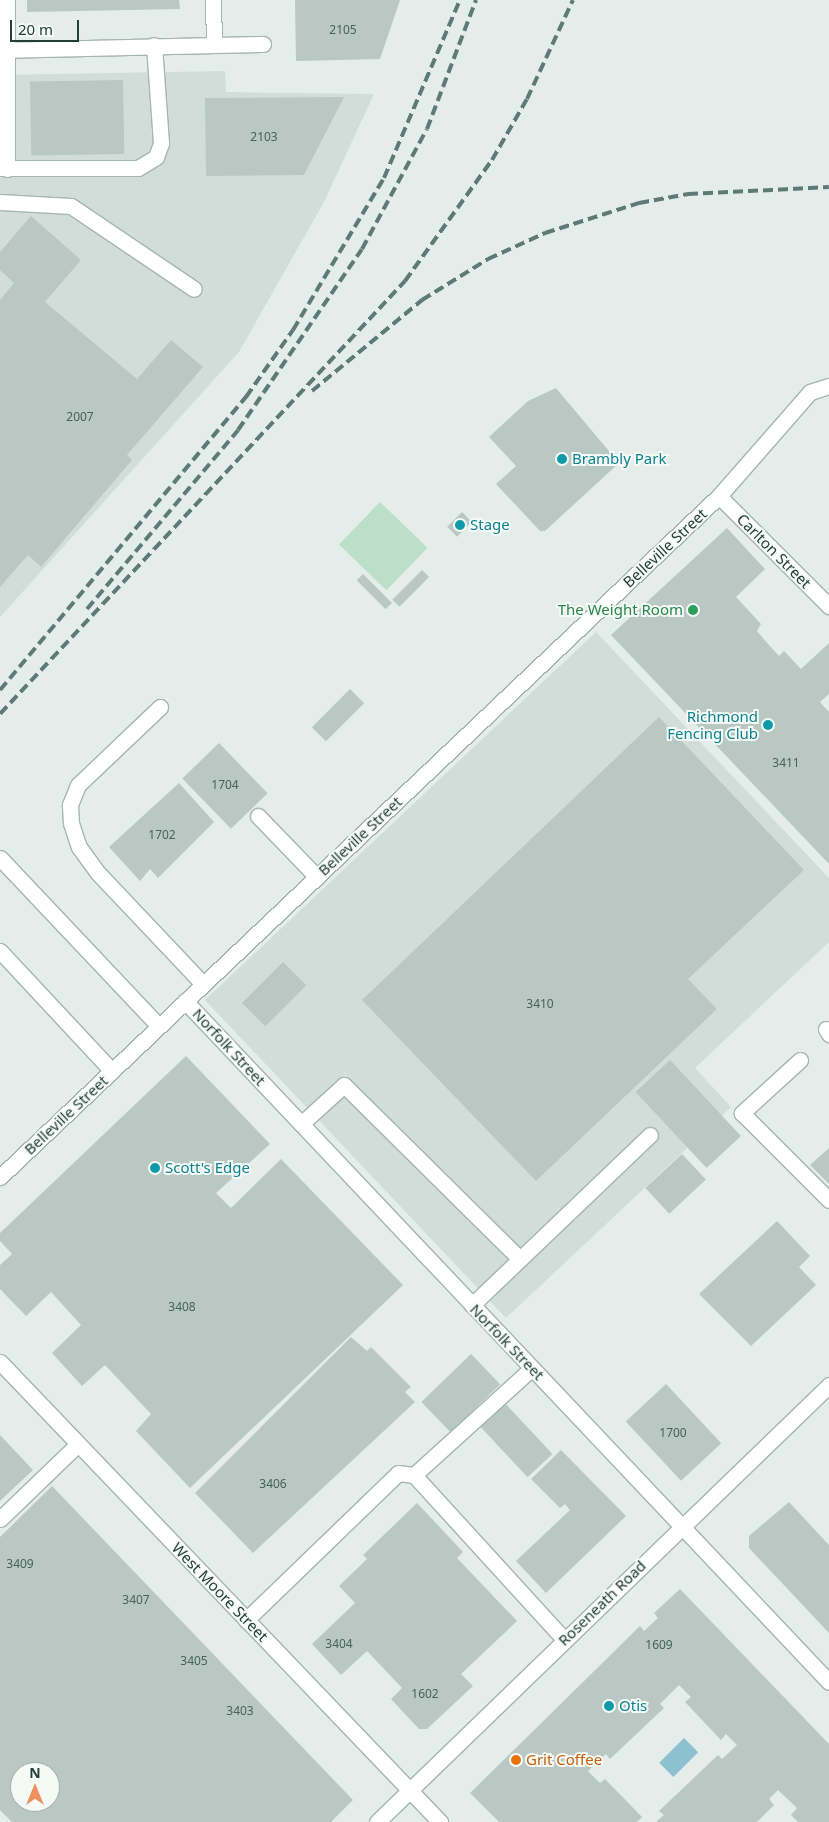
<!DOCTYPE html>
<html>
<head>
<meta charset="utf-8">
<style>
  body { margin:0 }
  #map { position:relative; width:829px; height:1822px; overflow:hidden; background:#e4edea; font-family:"Noto Sans",sans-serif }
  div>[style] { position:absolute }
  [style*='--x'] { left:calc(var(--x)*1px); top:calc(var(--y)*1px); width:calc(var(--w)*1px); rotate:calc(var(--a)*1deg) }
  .built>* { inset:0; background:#d2ddd9 }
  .green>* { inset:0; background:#bddec9; transform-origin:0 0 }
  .water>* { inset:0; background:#8dc0d1; transform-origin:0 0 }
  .building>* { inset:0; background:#b9c8c3; transform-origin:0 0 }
  .roads { filter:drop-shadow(1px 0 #a6b5b2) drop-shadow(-1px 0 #a6b5b2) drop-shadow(0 1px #a6b5b2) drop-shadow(0 -1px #a6b5b2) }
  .minor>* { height:15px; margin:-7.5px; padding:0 7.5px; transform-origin:7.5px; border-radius:7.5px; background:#fff }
  .rail>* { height:4px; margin-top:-2px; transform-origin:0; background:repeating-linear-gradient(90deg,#5e7a75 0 10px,transparent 0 15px) }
  .dots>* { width:14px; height:14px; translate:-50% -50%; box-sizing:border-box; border:2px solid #f5faf7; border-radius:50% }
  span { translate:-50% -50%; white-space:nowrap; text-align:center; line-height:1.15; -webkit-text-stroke:4px #f5faf7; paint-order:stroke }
  .number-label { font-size:12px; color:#48615c }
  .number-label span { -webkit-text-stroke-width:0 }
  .culture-label { font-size:15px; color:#0d838f }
  .left { translate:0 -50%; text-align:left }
  .right { translate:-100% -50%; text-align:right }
  .street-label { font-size:15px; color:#233f3a }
  .leisure-label { font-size:15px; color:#27864d }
  .food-label { font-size:15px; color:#c56008 }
  .north { position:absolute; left:10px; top:1762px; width:50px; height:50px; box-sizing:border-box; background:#f5faf7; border:1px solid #a1afab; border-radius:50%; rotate:0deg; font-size:14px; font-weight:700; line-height:20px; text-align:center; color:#233f3a }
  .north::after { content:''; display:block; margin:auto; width:18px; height:22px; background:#ef9060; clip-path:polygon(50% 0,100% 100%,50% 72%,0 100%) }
  .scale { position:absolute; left:10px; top:20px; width:69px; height:22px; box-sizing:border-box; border:2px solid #233f3a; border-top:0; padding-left:6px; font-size:15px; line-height:18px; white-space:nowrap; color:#233f3a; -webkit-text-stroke:4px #f5faf7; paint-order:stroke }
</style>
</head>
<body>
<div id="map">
  <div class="built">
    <i style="clip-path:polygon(225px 71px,226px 92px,374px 94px,324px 202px,239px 352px,0 617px,0 75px)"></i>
    <i style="clip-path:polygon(596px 632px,829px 878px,829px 942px,695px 1068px,731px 1107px,506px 1318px,205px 1000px)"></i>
  </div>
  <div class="green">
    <i style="left:380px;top:502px;width:66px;height:59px;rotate:44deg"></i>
  </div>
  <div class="water">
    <i style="left:684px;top:1738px;width:20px;height:35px;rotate:45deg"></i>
  </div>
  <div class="building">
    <i style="clip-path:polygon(27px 0,179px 0,180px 9px,27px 12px)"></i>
    <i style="clip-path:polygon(295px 0,400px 0,380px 59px,296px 61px)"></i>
    <i style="left:123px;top:80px;width:74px;height:93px;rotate:89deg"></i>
    <i style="clip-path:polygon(344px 97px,304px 175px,206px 176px,205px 98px)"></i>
    <i style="clip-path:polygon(31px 216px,81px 260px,45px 302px,137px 379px,171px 340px,203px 367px,127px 455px,132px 460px,41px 567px,28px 555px,0 587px,0 300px,14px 283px,0 270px,0 252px)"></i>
    <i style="clip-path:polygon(556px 388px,619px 463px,545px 531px,540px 531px,496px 484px,516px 466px,489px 437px,528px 401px)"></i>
    <i style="left:462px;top:512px;width:14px;height:21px;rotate:45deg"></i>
    <i style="clip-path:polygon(727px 528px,765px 569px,736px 597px,761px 624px,757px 631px,768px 644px,779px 656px,784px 651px,801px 669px,829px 643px,829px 694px,820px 702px,829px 712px,829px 864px,611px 635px)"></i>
    <i style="left:422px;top:570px;width:10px;height:42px;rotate:45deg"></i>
    <i style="left:363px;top:574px;width:41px;height:9px;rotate:45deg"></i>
    <i style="left:350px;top:689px;width:20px;height:54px;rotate:45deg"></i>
    <i style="clip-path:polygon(659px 717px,804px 870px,688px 979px,717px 1009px,536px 1181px,362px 1000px)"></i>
    <i style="left:219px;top:743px;width:70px;height:51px;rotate:46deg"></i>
    <i style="clip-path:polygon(179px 783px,214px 822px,158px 878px,150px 869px,140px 881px,109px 847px)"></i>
    <i style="left:283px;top:962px;width:33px;height:58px;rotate:45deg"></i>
    <i style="clip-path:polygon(186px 1056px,270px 1144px,216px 1193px,231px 1208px,281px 1159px,403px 1285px,190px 1488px,136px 1431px,151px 1414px,105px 1365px,82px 1386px,52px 1353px,81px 1325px,51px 1292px,26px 1316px,0 1289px,0 1265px,12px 1254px,0 1241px,0 1233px)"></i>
    <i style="left:670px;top:1060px;width:104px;height:47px;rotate:47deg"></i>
    <i style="clip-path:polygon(829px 1148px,829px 1184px,810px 1165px)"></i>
    <i style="left:682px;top:1154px;width:35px;height:50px;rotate:47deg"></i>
    <i style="clip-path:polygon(777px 1221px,810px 1256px,799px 1267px,816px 1285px,751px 1346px,699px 1294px)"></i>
    <i style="clip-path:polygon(351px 1337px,367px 1351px,371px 1347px,411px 1387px,405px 1392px,415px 1402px,253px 1553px,195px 1493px)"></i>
    <i style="left:471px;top:1354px;width:42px;height:69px;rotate:46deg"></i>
    <i style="left:666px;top:1384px;width:81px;height:55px;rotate:47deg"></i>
    <i style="left:502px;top:1400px;width:74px;height:34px;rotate:47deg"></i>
    <i style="clip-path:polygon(0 1435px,33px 1470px,0 1501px)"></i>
    <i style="clip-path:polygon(561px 1450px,626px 1516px,546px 1593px,516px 1561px,570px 1510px,565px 1504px,560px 1508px,531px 1479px)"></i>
    <i style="clip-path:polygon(evenodd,52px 1486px,353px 1800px,331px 1822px,12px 1822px,0 1810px,0 1537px,52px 1486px,20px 1772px,50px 1772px,50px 1802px,20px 1802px,20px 1772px)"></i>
    <i style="clip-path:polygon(789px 1502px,829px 1545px,829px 1633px,749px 1548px,749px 1536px)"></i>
    <i style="clip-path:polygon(417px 1503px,463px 1552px,457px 1558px,517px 1621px,461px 1674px,473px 1686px,427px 1729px,419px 1729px,391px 1699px,402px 1688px,367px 1651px,341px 1675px,312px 1644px,355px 1603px,339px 1586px,367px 1559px,363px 1555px)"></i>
    <i style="clip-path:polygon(680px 1589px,829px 1744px,829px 1822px,798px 1822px,791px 1815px,797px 1808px,778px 1790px,769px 1799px,774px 1805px,757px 1822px,656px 1822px,664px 1815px,659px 1811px,718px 1755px,722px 1759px,737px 1745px,726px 1734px,721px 1740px,685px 1702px,691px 1697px,679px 1685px,660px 1704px,664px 1708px,610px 1759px,606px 1754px,588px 1771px,600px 1783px,605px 1779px,642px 1817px,637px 1822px,499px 1822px,470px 1793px,640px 1626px,644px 1631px,658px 1618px,654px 1613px)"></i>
  </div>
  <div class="roads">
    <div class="minor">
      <i style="--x:7;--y:0;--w:169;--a:90"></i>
      <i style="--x:213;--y:0;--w:45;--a:88.7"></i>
      <i style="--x:0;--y:50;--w:263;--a:-1.3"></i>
      <i style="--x:0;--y:168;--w:138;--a:0"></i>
      <i style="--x:138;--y:168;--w:21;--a:-31"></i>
      <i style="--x:156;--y:157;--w:15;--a:-70"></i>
      <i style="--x:161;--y:143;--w:98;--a:-94.1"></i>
      <i style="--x:0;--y:202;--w:71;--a:3.2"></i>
      <i style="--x:71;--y:206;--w:148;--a:34"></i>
      <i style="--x:719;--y:496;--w:156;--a:45"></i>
      <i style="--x:160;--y:707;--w:113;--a:136.4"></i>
      <i style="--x:78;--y:785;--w:22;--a:112"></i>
      <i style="--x:70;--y:805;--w:18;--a:87"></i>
      <i style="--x:71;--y:823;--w:25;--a:72"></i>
      <i style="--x:79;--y:847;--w:32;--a:54"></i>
      <i style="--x:98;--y:873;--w:153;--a:46.6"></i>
      <i style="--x:258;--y:816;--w:85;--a:46"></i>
      <i style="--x:0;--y:858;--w:231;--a:46.6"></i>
      <i style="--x:0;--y:951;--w:164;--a:47"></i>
      <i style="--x:185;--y:1001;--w:937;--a:46.6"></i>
      <i style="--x:826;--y:1029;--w:6;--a:59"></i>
      <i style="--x:800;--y:1060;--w:79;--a:137.6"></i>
      <i style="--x:742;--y:1113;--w:123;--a:45"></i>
      <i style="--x:301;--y:1124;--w:58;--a:-42.2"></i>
      <i style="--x:344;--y:1085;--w:247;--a:44.7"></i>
      <i style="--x:0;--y:1177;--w:990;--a:-43.45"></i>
      <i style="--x:719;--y:496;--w:138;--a:-48.8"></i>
      <i style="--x:810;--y:392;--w:20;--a:-18"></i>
      <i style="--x:472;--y:1305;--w:246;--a:-43.7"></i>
      <i style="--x:0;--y:1362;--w:637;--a:46.27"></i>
      <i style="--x:414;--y:1475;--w:222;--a:47.6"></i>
      <i style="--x:0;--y:1519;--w:108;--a:-43.9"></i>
      <i style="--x:246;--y:1620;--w:211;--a:-44"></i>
      <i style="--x:398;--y:1473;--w:16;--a:7"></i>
      <i style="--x:414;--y:1475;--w:159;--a:-42.2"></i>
      <i style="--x:377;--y:1822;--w:629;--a:-44.03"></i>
    </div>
  </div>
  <div class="rail">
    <i style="--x:312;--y:391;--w:143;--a:-39.6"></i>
    <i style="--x:422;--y:300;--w:78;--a:-31.8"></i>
    <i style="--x:488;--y:259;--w:63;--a:-24.5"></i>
    <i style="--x:545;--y:233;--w:99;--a:-17.7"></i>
    <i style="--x:639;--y:203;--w:50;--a:-10.4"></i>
    <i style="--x:688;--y:194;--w:141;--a:-2.8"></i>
    <i style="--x:87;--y:609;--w:234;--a:-49.8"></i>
    <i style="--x:238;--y:430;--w:219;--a:-55.6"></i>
    <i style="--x:362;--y:249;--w:136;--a:-61.6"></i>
    <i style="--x:427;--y:129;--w:138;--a:-69.2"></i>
    <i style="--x:0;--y:690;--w:383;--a:-50"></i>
    <i style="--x:246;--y:397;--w:82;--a:-55"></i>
    <i style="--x:293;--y:330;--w:177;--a:-59.1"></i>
    <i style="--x:384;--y:178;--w:194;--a:-66.9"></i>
    <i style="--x:0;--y:714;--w:593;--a:-46.91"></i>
    <i style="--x:405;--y:281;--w:149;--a:-54.3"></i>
    <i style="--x:492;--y:160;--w:70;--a:-60.2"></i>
    <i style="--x:527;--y:99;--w:109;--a:-65.1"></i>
  </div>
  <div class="dots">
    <i style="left:562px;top:459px;background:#0f9aa8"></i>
    <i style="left:460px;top:525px;background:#0f9aa8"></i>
    <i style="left:693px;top:610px;background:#2e9e5b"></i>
    <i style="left:768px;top:725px;background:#0f9aa8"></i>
    <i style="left:155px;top:1168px;background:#0f9aa8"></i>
    <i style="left:609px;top:1706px;background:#0f9aa8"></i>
    <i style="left:516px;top:1760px;background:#e8710a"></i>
  </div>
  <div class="number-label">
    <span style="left:343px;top:30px">2105</span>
    <span style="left:264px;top:137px">2103</span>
    <span style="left:80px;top:417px">2007</span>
    <span style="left:786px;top:763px">3411</span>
    <span style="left:225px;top:785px">1704</span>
    <span style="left:162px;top:835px">1702</span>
    <span style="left:540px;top:1004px">3410</span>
    <span style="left:182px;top:1307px">3408</span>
    <span style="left:673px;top:1433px">1700</span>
    <span style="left:273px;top:1484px">3406</span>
    <span style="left:20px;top:1564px">3409</span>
    <span style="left:136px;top:1600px">3407</span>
    <span style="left:339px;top:1644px">3404</span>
    <span style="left:659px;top:1645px">1609</span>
    <span style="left:194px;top:1661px">3405</span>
    <span style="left:425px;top:1694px">1602</span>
    <span style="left:240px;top:1711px">3403</span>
  </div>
  <div class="culture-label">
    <span class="left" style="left:572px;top:459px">Brambly Park</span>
    <span class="left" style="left:470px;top:525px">Stage</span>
    <span class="right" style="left:758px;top:725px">Richmond<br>Fencing Club</span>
    <span class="left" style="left:165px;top:1168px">Scott's Edge</span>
    <span class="left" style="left:619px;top:1706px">Otis</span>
  </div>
  <div class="street-label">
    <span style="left:665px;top:548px;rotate:-43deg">Belleville Street</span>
    <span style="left:774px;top:551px;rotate:45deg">Carlton Street</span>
    <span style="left:360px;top:836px;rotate:-43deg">Belleville Street</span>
    <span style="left:229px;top:1047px;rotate:47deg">Norfolk Street</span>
    <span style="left:66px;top:1115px;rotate:-43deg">Belleville Street</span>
    <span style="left:507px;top:1342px;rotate:46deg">Norfolk Street</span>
    <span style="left:220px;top:1592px;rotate:46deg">West Moore Street</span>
    <span style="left:602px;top:1603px;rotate:-44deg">Roseneath Road</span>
  </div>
  <div class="leisure-label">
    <span class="right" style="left:683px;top:610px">The Weight Room</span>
  </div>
  <div class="food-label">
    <span class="left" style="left:526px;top:1760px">Grit Coffee</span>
  </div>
  <div class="north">N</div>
  <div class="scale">20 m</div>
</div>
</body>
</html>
